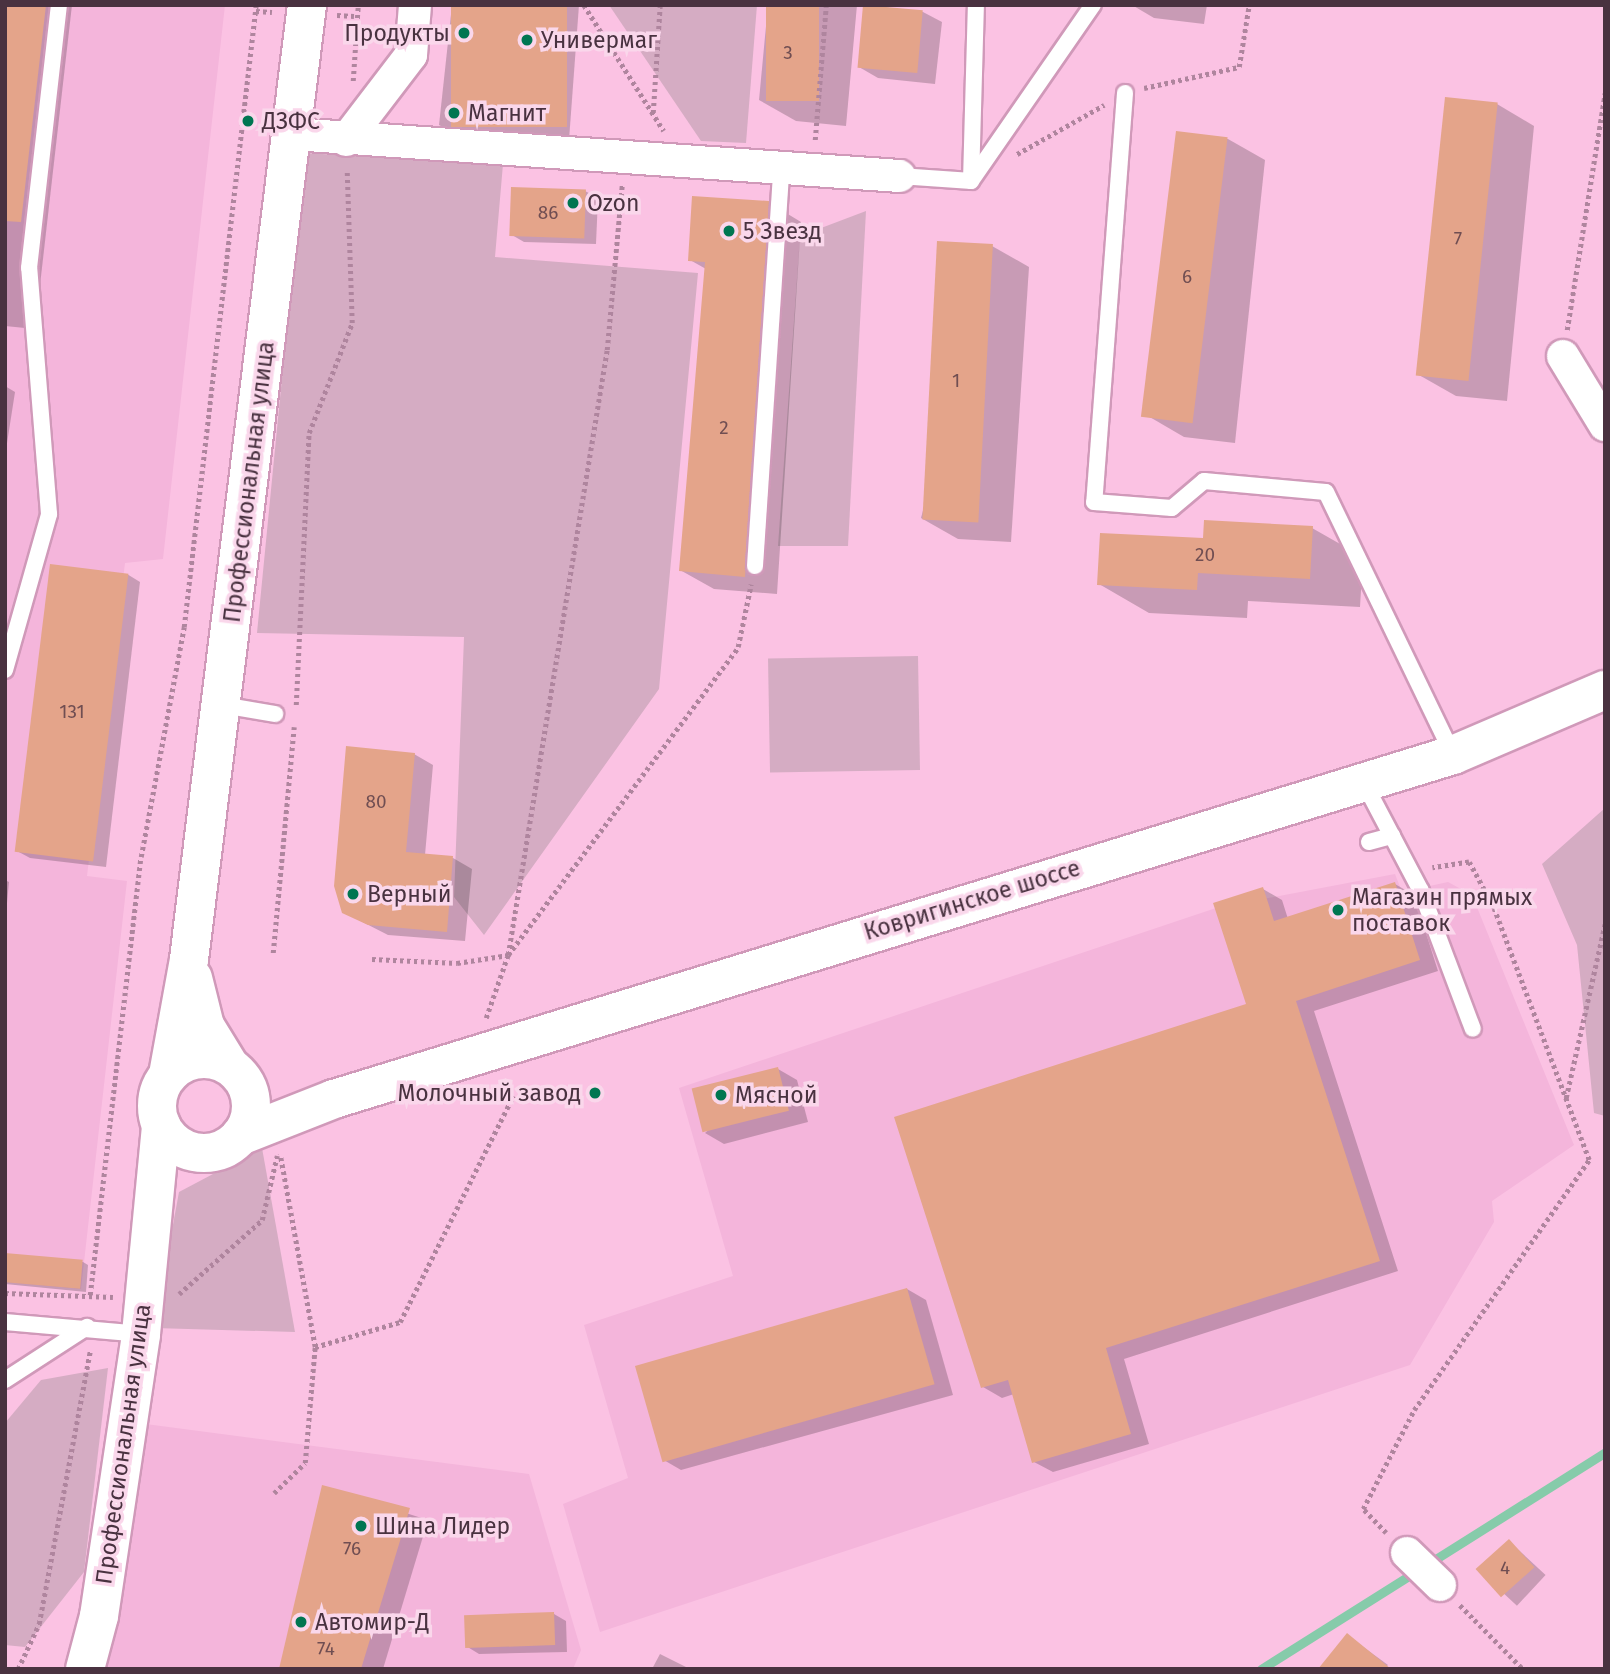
<!DOCTYPE html>
<html>
<head>
<meta charset="utf-8">
<style>
  body { margin:0 }
  #map { position:relative; width:1610px; height:1674px; overflow:hidden; background:#fbc2e3; font-family:"Fira Sans",sans-serif }
  div>[style] { position:absolute }
  [style*='--x'] { left:calc(var(--x)*1px); top:calc(var(--y)*1px); width:calc(var(--w)*1px); rotate:calc(var(--a)*1deg) }
  .built>* { inset:0; background:#f4b5db }
  .green>* { inset:0; background:#d5acc3; transform-origin:0 0 }
  .shadow>* { inset:0; background:#0003; transform-origin:0 0 }
  .stream>* { height:9px; margin:-4.5px; padding:0 4.5px; transform-origin:4.5px; border-radius:4.5px; background:#86cbaa }
  .building>* { inset:0; background:#e4a48a; transform-origin:0 0 }
  .path>* { height:4.5px; margin-top:-2.25px; transform-origin:0; background:repeating-linear-gradient(90deg,#af859e 0 3.5px,transparent 0 7px) }
  .roads { filter:drop-shadow(2px 0 #d099b9) drop-shadow(-2px 0 #d099b9) drop-shadow(0 2px #d099b9) drop-shadow(0 -2px #d099b9) }
  .lane>* { height:16px; margin:-8px; padding:0 8px; transform-origin:8px; border-radius:8px; background:#fff }
  .street>* { height:32px; margin:-16px; padding:0 16px; transform-origin:16px; border-radius:16px; background:#fff }
  .secondary>* { height:38px; margin:-19px; padding:0 19px; transform-origin:19px; border-radius:19px; background:#fff }
  .primary>* { height:38px; margin:-19px; padding:0 19px; transform-origin:19px; border-radius:19px; background:#fff }
  .primary>.ring { margin:-19px; padding:0; box-sizing:content-box; background:none; border:38px solid #fff; border-radius:50% }
  .dots>* { width:19px; height:19px; translate:-50% -50%; box-sizing:border-box; border:4px solid #fad7eb; border-radius:50% }
  span { translate:-50% -50%; white-space:nowrap; text-align:center; line-height:1.15; -webkit-text-stroke:7px #fad7eb; paint-order:stroke }
  .number-label { font-size:19px; color:#704e52 }
  .number-label span { -webkit-text-stroke-width:0 }
  .poi-label { font-size:23px; color:#493240 }
  .right { translate:-100% -50%; text-align:right }
  .left { translate:0 -50%; text-align:left }
  .street-label { font-size:23px; color:#493240 }
  .frame { position:absolute; inset:0; border:7px solid #493240; pointer-events:none }
</style>
</head>
<body>
<div id="map">
  <div class="built">
    <i style="clip-path:polygon(5px 5px,225px 5px,163px 559px,125px 563px,87px 876px,127px 881px,81px 1289px,5px 1282px)"></i>
    <i style="clip-path:polygon(1395px 874px,1402px 892px,1448px 882px,1472px 895px,1574px 1145px,1492px 1201px,1494px 1222px,1410px 1365px,600px 1632px,563px 1504px,628px 1478px,584px 1325px,733px 1276px,679px 1088px,1216px 908px)"></i>
    <i style="clip-path:polygon(138px 1423px,529px 1474px,581px 1650px,573px 1669px,99px 1669px)"></i>
  </div>
  <div class="green">
    <i style="clip-path:polygon(609px 5px,757px 5px,746px 143px,701px 141px)"></i>
    <i style="clip-path:polygon(304px 153px,503px 164px,495px 257px,698px 273px,659px 689px,484px 935px,454px 897px,464px 637px,257px 633px)"></i>
    <i style="clip-path:polygon(866px 211px,848px 546px,778px 546px,800px 236px)"></i>
    <i style="left:918px;top:656px;width:114px;height:150px;rotate:89deg"></i>
    <i style="clip-path:polygon(1605px 808px,1605px 1116px,1594px 1113px,1577px 945px,1542px 864px)"></i>
    <i style="clip-path:polygon(262px 1148px,295px 1332px,154px 1328px,179px 1192px)"></i>
    <i style="clip-path:polygon(108px 1368px,84px 1572px,25px 1647px,5px 1645px,5px 1423px,41px 1380px)"></i>
  </div>
  <div class="shadow">
    <i style="clip-path:polygon(5px 5px,72px 5px,35px 329px,5px 326px)"></i>
    <i style="clip-path:polygon(452px 5px,579px 5px,569px 140px,452px 132px,439px 125px)"></i>
    <i style="clip-path:polygon(768px 5px,857px 5px,846px 126px,796px 121px,759px 100px)"></i>
    <i style="clip-path:polygon(865px 5px,923px 12px,942px 22px,935px 84px,878px 78px,859px 67px)"></i>
    <i style="clip-path:polygon(1132px 5px,1207px 5px,1204px 24px,1154px 18px)"></i>
    <i style="clip-path:polygon(1497px 104px,1534px 126px,1507px 401px,1456px 396px,1419px 375px)"></i>
    <i style="clip-path:polygon(1177px 133px,1228px 139px,1265px 160px,1235px 443px,1184px 437px,1148px 416px)"></i>
    <i style="clip-path:polygon(585px 191px,598px 198px,596px 244px,524px 242px,512px 235px)"></i>
    <i style="clip-path:polygon(768px 202px,801px 222px,777px 594px,714px 589px,680px 570px,706px 269px,690px 260px)"></i>
    <i style="clip-path:polygon(992px 246px,1029px 267px,1011px 542px,958px 539px,921px 518px)"></i>
    <i style="clip-path:polygon(5px 386px,15px 392px,5px 456px)"></i>
    <i style="clip-path:polygon(1312px 528px,1363px 557px,1360px 607px,1248px 601px,1247px 618px,1149px 613px,1099px 584px,1205px 540px)"></i>
    <i style="clip-path:polygon(127px 574px,140px 582px,106px 867px,30px 858px,17px 851px)"></i>
    <i style="clip-path:polygon(414px 754px,433px 765px,425px 855px,453px 858px,472px 869px,465px 941px,388px 935px,343px 912px)"></i>
    <i style="clip-path:polygon(5px 880px,9px 882px,5px 924px)"></i>
    <i style="clip-path:polygon(1395px 884px,1414px 895px,1438px 971px,1314px 1011px,1398px 1271px,1124px 1359px,1149px 1444px,1053px 1472px,1034px 1462px,1014px 1394px,1002px 1398px,983px 1387px,1248px 1006px,1263px 889px,1282px 900px,1288px 919px)"></i>
    <i style="clip-path:polygon(778px 1069px,797px 1080px,808px 1122px,724px 1144px,705px 1133px)"></i>
    <i style="clip-path:polygon(5px 1254px,83px 1262px,88px 1265px,86px 1292px,5px 1284px)"></i>
    <i style="clip-path:polygon(907px 1289px,926px 1300px,953px 1395px,681px 1470px,662px 1459px)"></i>
    <i style="clip-path:polygon(323px 1487px,428px 1520px,383px 1669px,281px 1669px)"></i>
    <i style="left:1509px;top:1541px;width:50px;height:42px;rotate:43deg"></i>
    <i style="clip-path:polygon(554px 1614px,566px 1621px,567px 1652px,479px 1654px,466px 1646px)"></i>
    <i style="clip-path:polygon(1347px 1635px,1388px 1665px,1384px 1669px)"></i>
    <i style="clip-path:polygon(660px 1654px,690px 1669px,652px 1669px)"></i>
  </div>
  <div class="stream">
    <i style="--x:1261;--y:1669;--w:407;--a:-32.2"></i>
  </div>
  <div class="building">
    <i style="clip-path:polygon(5px 5px,46px 5px,21px 222px,5px 221px)"></i>
    <i style="left:451px;top:5px;width:116px;height:122px"></i>
    <i style="left:766px;top:5px;width:53px;height:96px"></i>
    <i style="left:863px;top:5px;width:60px;height:63px;rotate:5deg"></i>
    <i style="left:1445px;top:97px;width:53px;height:280px;rotate:6deg"></i>
    <i style="left:1176px;top:131px;width:52px;height:288px;rotate:7deg"></i>
    <i style="left:511px;top:187px;width:75px;height:49px;rotate:2deg"></i>
    <i style="clip-path:polygon(692px 196px,769px 201px,745px 577px,679px 571px,705px 262px,688px 261px)"></i>
    <i style="left:937px;top:241px;width:56px;height:279px;rotate:3deg"></i>
    <i style="clip-path:polygon(1204px 520px,1313px 526px,1310px 579px,1198px 573px,1197px 590px,1097px 585px,1100px 533px,1203px 538px)"></i>
    <i style="left:50px;top:564px;width:79px;height:290px;rotate:7deg"></i>
    <i style="clip-path:polygon(346px 746px,415px 753px,406px 852px,453px 856px,447px 932px,368px 925px,342px 913px,334px 886px)"></i>
    <i style="clip-path:polygon(1395px 882px,1420px 960px,1296px 1001px,1380px 1261px,1106px 1348px,1131px 1434px,1032px 1463px,1008px 1380px,981px 1388px,894px 1117px,1246px 1004px,1213px 903px,1263px 887px,1274px 921px)"></i>
    <i style="left:778px;top:1067px;width:45px;height:89px;rotate:76deg"></i>
    <i style="left:5px;top:1253px;width:78px;height:29px;rotate:5deg"></i>
    <i style="left:907px;top:1288px;width:100px;height:283px;rotate:74deg"></i>
    <i style="clip-path:polygon(322px 1485px,410px 1508px,361px 1669px,279px 1669px)"></i>
    <i style="left:1509px;top:1539px;width:38px;height:45px;rotate:48deg"></i>
    <i style="left:554px;top:1612px;width:33px;height:90px;rotate:88deg"></i>
    <i style="clip-path:polygon(1347px 1633px,1391px 1669px,1318px 1669px)"></i>
  </div>
  <div class="path">
    <i style="--x:584;--y:5;--w:149;--a:57.6"></i>
    <i style="--x:256;--y:11;--w:16;--a:4"></i>
    <i style="--x:337;--y:15;--w:17;--a:3"></i>
    <i style="--x:353;--y:81;--w:76;--a:-86.2"></i>
    <i style="--x:1144;--y:88;--w:97;--a:-12.5"></i>
    <i style="--x:1239;--y:67;--w:63;--a:-80.8"></i>
    <i style="--x:653;--y:113;--w:108;--a:-86.3"></i>
    <i style="--x:815;--y:140;--w:135;--a:-85.3"></i>
    <i style="--x:1017;--y:154;--w:100;--a:-29.4"></i>
    <i style="--x:1567;--y:330;--w:240;--a:-80.9"></i>
    <i style="--x:296;--y:705;--w:272;--a:-87.3"></i>
    <i style="--x:309;--y:433;--w:118;--a:-68.6"></i>
    <i style="--x:352;--y:323;--w:154;--a:-91.9"></i>
    <i style="--x:273;--y:953;--w:227;--a:-84.7"></i>
    <i style="--x:372;--y:959;--w:85;--a:2.7"></i>
    <i style="--x:457;--y:963;--w:52;--a:-8.9"></i>
    <i style="--x:508;--y:955;--w:613;--a:-80.71"></i>
    <i style="--x:607;--y:350;--w:166;--a:-84.8"></i>
    <i style="--x:486;--y:1018;--w:67;--a:-70.8"></i>
    <i style="--x:508;--y:955;--w:384;--a:-53.2"></i>
    <i style="--x:738;--y:647;--w:64;--a:-78.3"></i>
    <i style="--x:1566;--y:1098;--w:178;--a:-77.4"></i>
    <i style="--x:5;--y:1293;--w:108;--a:2.1"></i>
    <i style="--x:179;--y:1294;--w:111;--a:-41.7"></i>
    <i style="--x:262;--y:1220;--w:66;--a:-76.8"></i>
    <i style="--x:90;--y:1295;--w:441;--a:-83.4"></i>
    <i style="--x:141;--y:857;--w:234;--a:-79.4"></i>
    <i style="--x:184;--y:627;--w:626;--a:-83.4"></i>
    <i style="--x:315;--y:1347;--w:89;--a:-16.4"></i>
    <i style="--x:400;--y:1322;--w:253;--a:-63.4"></i>
    <i style="--x:274;--y:1493;--w:43;--a:-44.1"></i>
    <i style="--x:305;--y:1463;--w:116;--a:-85.1"></i>
    <i style="--x:315;--y:1347;--w:196;--a:-100.3"></i>
    <i style="--x:1386;--y:1533;--w:33;--a:-134"></i>
    <i style="--x:1363;--y:1509;--w:111;--a:-62.7"></i>
    <i style="--x:1414;--y:1410;--w:305;--a:-55"></i>
    <i style="--x:1589;--y:1160;--w:269;--a:-110.7"></i>
    <i style="--x:1494;--y:908;--w:52;--a:-118.5"></i>
    <i style="--x:1469;--y:862;--w:37;--a:171"></i>
    <i style="--x:1460;--y:1605;--w:90;--a:45.5"></i>
    <i style="--x:18;--y:1669;--w:50;--a:-65"></i>
    <i style="--x:39;--y:1624;--w:278;--a:-79.4"></i>
  </div>
  <div class="roads">
    <div class="lane">
      <i style="--x:1125;--y:93;--w:410;--a:94.3"></i>
      <i style="--x:1094;--y:502;--w:78;--a:4.4"></i>
      <i style="--x:1172;--y:508;--w:42;--a:-40.2"></i>
      <i style="--x:1204;--y:481;--w:122;--a:5.2"></i>
      <i style="--x:1326;--y:492;--w:292;--a:64.2"></i>
      <i style="--x:900;--y:176;--w:71;--a:4"></i>
      <i style="--x:971;--y:181;--w:214;--a:-55.3"></i>
      <i style="--x:971;--y:181;--w:176;--a:-88.4"></i>
      <i style="--x:755;--y:566;--w:396;--a:-86.2"></i>
      <i style="--x:5;--y:670;--w:162;--a:-74.2"></i>
      <i style="--x:49;--y:514;--w:247;--a:-94.6"></i>
      <i style="--x:29;--y:268;--w:265;--a:-83.5"></i>
      <i style="--x:222;--y:705;--w:54;--a:9.6"></i>
      <i style="--x:1363;--y:781;--w:124;--a:62.2"></i>
      <i style="--x:1421;--y:891;--w:147;--a:69.4"></i>
      <i style="--x:1369;--y:842;--w:24;--a:-15"></i>
      <i style="--x:5;--y:1322;--w:137;--a:5"></i>
      <i style="--x:5;--y:1380;--w:98;--a:-32.9"></i>
    </div>
    <div class="street">
      <i style="--x:293;--y:134;--w:608;--a:3.96"></i>
      <i style="--x:346;--y:140;--w:107;--a:-52.6"></i>
      <i style="--x:411;--y:55;--w:50;--a:-85.4"></i>
      <i style="--x:1563;--y:356;--w:81;--a:58.7"></i>
      <i style="--x:1407;--y:1553;--w:46;--a:44.1"></i>
    </div>
    <div class="secondary">
      <i style="--x:193;--y:978;--w:49;--a:76"></i>
      <i style="--x:205;--y:1026;--w:46;--a:58.4"></i>
      <i style="--x:168;--y:1075;--w:118;--a:-79.7"></i>
      <i style="--x:189;--y:959;--w:961;--a:-82.95"></i>
    </div>
    <div class="primary">
      <i class="ring" style="left:157px;top:1059px;width:56px;height:56px"></i>
      <i style="--x:240;--y:1136;--w:101;--a:-21.5"></i>
      <i style="--x:334;--y:1099;--w:1171;--a:-17.09"></i>
      <i style="--x:1453;--y:755;--w:165;--a:-23.2"></i>
      <i style="--x:85;--y:1669;--w:55;--a:-75.2"></i>
      <i style="--x:99;--y:1616;--w:285;--a:-81.5"></i>
      <i style="--x:141;--y:1334;--w:210;--a:-84.5"></i>
    </div>
  </div>
  <div class="dots">
    <i style="left:464px;top:33px;background:#007651"></i>
    <i style="left:527px;top:40px;background:#007651"></i>
    <i style="left:454px;top:113px;background:#007651"></i>
    <i style="left:248px;top:121px;background:#007651"></i>
    <i style="left:573px;top:203px;background:#007651"></i>
    <i style="left:729px;top:231px;background:#007651"></i>
    <i style="left:353px;top:894px;background:#007651"></i>
    <i style="left:1338px;top:910px;background:#007651"></i>
    <i style="left:595px;top:1093px;background:#007651"></i>
    <i style="left:721px;top:1095px;background:#007651"></i>
    <i style="left:361px;top:1526px;background:#007651"></i>
    <i style="left:301px;top:1622px;background:#007651"></i>
  </div>
  <div class="number-label">
    <span style="left:788px;top:53px">3</span>
    <span style="left:548px;top:213px">86</span>
    <span style="left:1458px;top:239px">7</span>
    <span style="left:1187px;top:277px">6</span>
    <span style="left:956px;top:381px">1</span>
    <span style="left:724px;top:428px">2</span>
    <span style="left:1205px;top:555px">20</span>
    <span style="left:72px;top:712px">131</span>
    <span style="left:376px;top:802px">80</span>
    <span style="left:352px;top:1549px">76</span>
    <span style="left:1505px;top:1568px">4</span>
    <span style="left:326px;top:1649px">74</span>
  </div>
  <div class="poi-label">
    <span class="right" style="left:450px;top:33px">Продукты</span>
    <span class="left" style="left:541px;top:40px">Универмаг</span>
    <span class="left" style="left:468px;top:113px">Магнит</span>
    <span class="left" style="left:262px;top:121px">ДЗФС</span>
    <span class="left" style="left:587px;top:203px">Ozon</span>
    <span class="left" style="left:743px;top:231px">5 Звезд</span>
    <span class="left" style="left:367px;top:894px">Верный</span>
    <span class="left" style="left:1352px;top:910px">Магазин прямых<br>поставок</span>
    <span class="right" style="left:581px;top:1093px">Молочный завод</span>
    <span class="left" style="left:735px;top:1095px">Мясной</span>
    <span class="left" style="left:375px;top:1526px">Шина Лидер</span>
    <span class="left" style="left:315px;top:1622px">Автомир-Д</span>
  </div>
  <div class="street-label">
    <span style="left:249px;top:482px;rotate:-83deg">Профессиональная улица</span>
    <span style="left:972px;top:900px;rotate:-17deg">Ковригинское шоссе</span>
    <span style="left:123px;top:1444px;rotate:-82deg">Профессиональная улица</span>
  </div>
  <div class="frame"></div>
</div>
</body>
</html>
